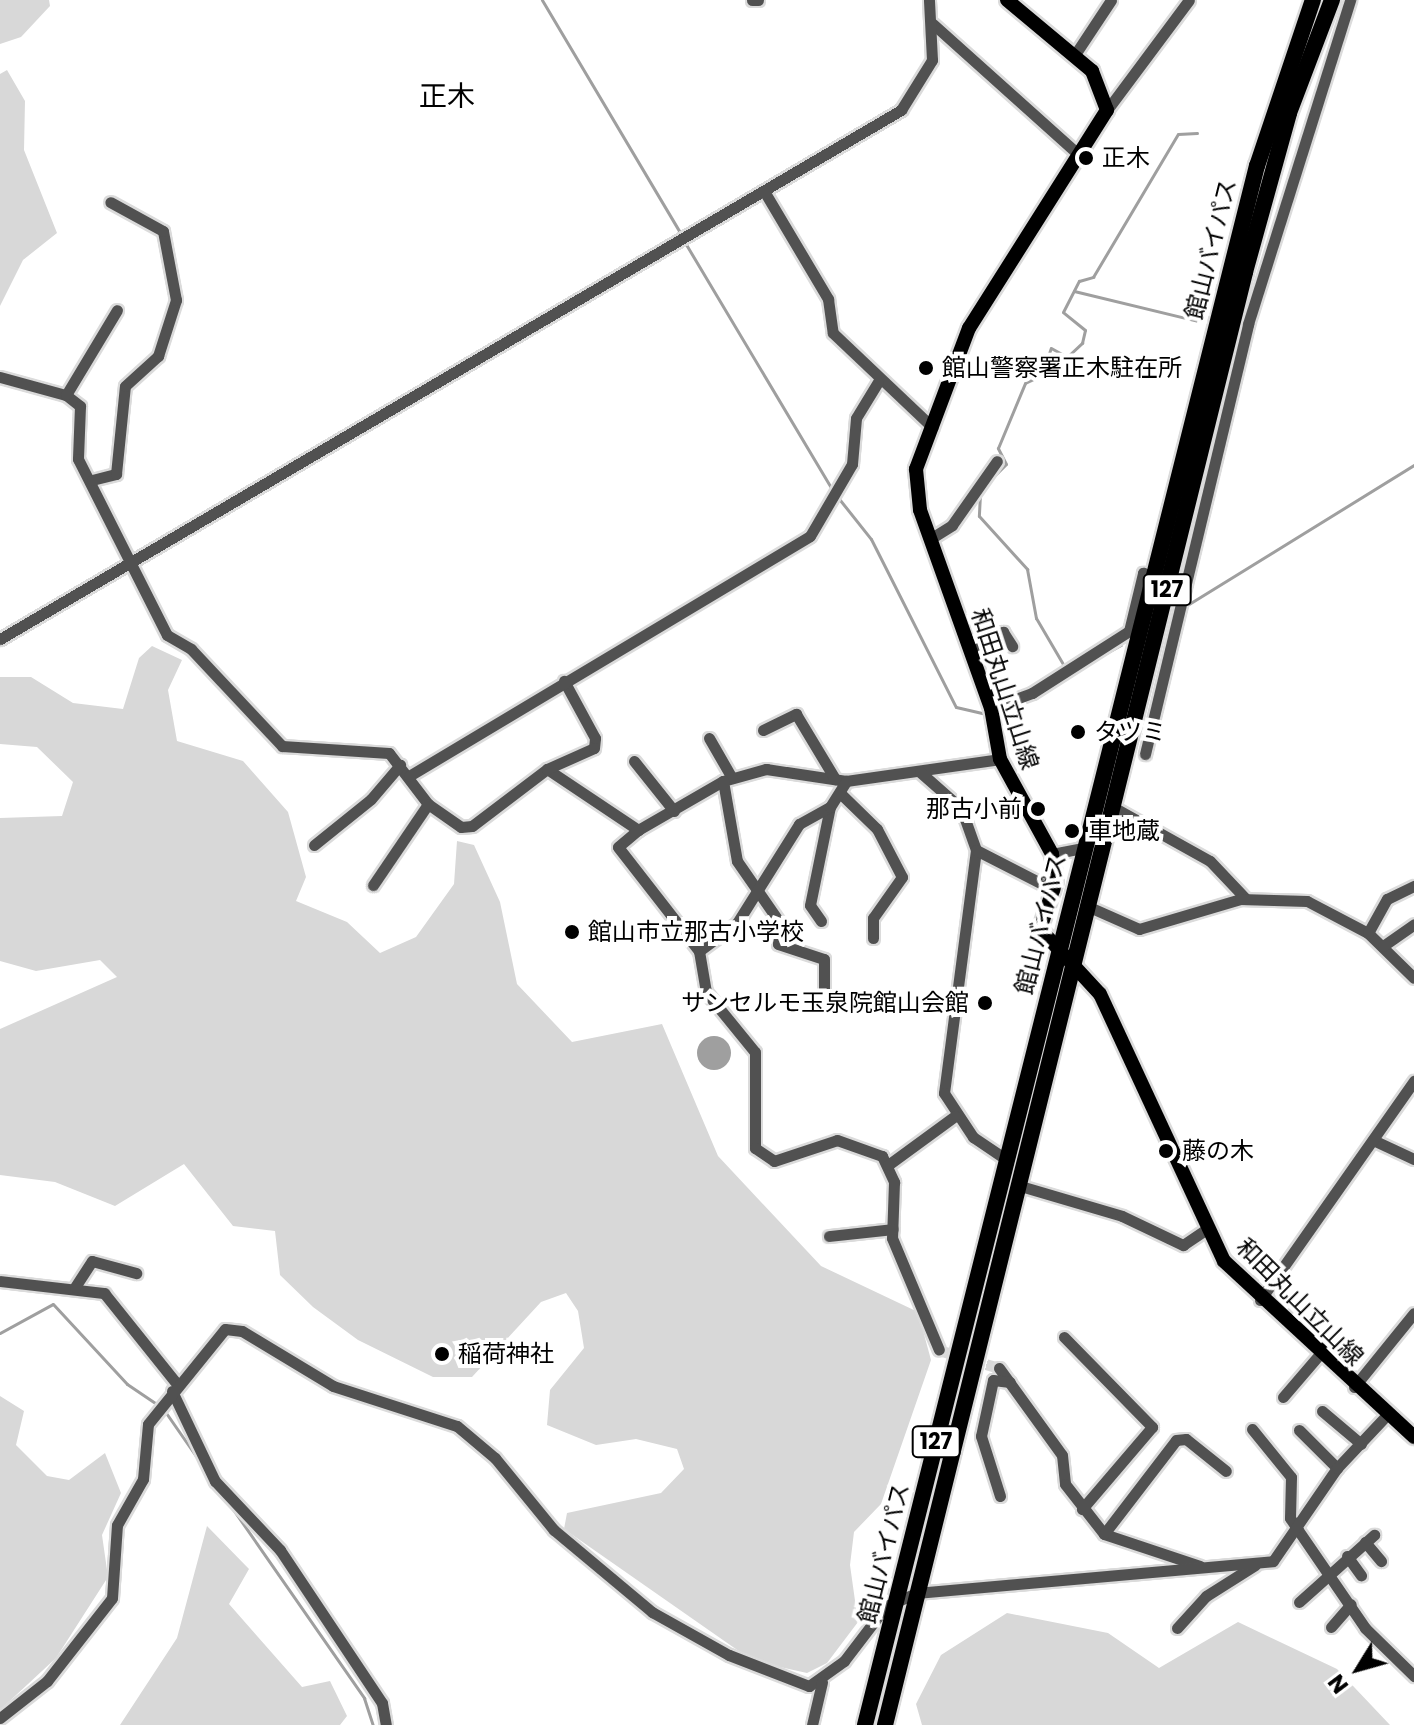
<!DOCTYPE html>
<html>
<head>
<meta charset="utf-8">
<style>
  body { margin:0 }
  #map { position:relative; width:1414px; height:1725px; overflow:hidden; background:#fff; font-family:Poppins,"Noto Sans JP",sans-serif }
  div>[style] { position:absolute }
  [style*='--x'] { left:calc(var(--x)*1px); top:calc(var(--y)*1px); width:calc(var(--w)*1px); rotate:calc(var(--a)*1deg) }
  .green>* { inset:0; background:#d8d8d8 }
  .water>* { inset:0; background:#9f9f9f }
  .round { border-radius:50% }
  .stream>* { height:3px; margin:-1.5px; padding:0 1.5px; transform-origin:1.5px; border-radius:1.5px; background:#9f9f9f }
  .minor-tunnel>* { height:11px; margin-top:-5.5px; transform-origin:0; background:repeating-linear-gradient(90deg,#d9d9d9 0 11px,transparent 0 16.5px) }
  .roads { filter:drop-shadow(2px 0 #dbdbdb) drop-shadow(-2px 0 #dbdbdb) drop-shadow(0 2px #dbdbdb) drop-shadow(0 -2px #dbdbdb) }
  .minor>* { height:11px; margin:-5.5px; padding:0 5.5px; transform-origin:5.5px; border-radius:5.5px; background:#515151 }
  .major>* { height:14px; margin:-7px; padding:0 7px; transform-origin:7px; border-radius:7px; background:#000 }
  .highway>* { height:16px; margin:-8px; padding:0 8px; transform-origin:8px; border-radius:8px; background:#000 }
  .dots>* { width:22px; height:22px; translate:-50% -50%; box-sizing:border-box; border:4px solid #fff; border-radius:50% }
  span { translate:-50% -50%; white-space:nowrap; text-align:center; line-height:1.15; -webkit-text-stroke:8px #fff; paint-order:stroke }
  .shield-label span { padding:2px 6px; background:#fff; border:2px solid; border-radius:6px; -webkit-text-stroke-width:0 }
  .shield-label { font-size:22px; color:#000; font-weight:700 }
  .poi-label { font-size:24px; color:#000 }
  .left { translate:0 -50%; text-align:left }
  .right { translate:-100% -50%; text-align:right }
  .street-label { font-size:24px; color:#000 }
  .quarter-label { font-size:28px; color:#000 }
  .north { position:absolute; left:1318px; top:1629px; width:80px; height:80px; -webkit-text-stroke:6px #fff; paint-order:stroke; rotate:233deg; font-size:22px; font-weight:700; line-height:32px; text-align:center; color:#000 }
  .north::after { content:''; display:block; margin:auto; width:28px; height:36px; background:#000; clip-path:polygon(50% 0,100% 100%,50% 72%,0 100%) }
</style>
</head>
<body>
<div id="map">
  <div class="green">
    <i style="clip-path:polygon(0 0,49px 0,50px 6px,21px 37px,0 44px)"></i>
    <i style="clip-path:polygon(7px 70px,25px 101px,24px 150px,57px 233px,23px 260px,0 306px,0 74px)"></i>
    <i style="clip-path:polygon(152px 646px,182px 660px,168px 690px,177px 741px,243px 761px,288px 812px,306px 877px,296px 901px,347px 922px,380px 953px,416px 937px,454px 884px,457px 841px,474px 845px,500px 902px,517px 984px,572px 1042px,662px 1024px,718px 1156px,821px 1266px,918px 1312px,931px 1360px,881px 1504px,854px 1532px,850px 1565px,858px 1622px,827px 1663px,807px 1673px,753px 1661px,564px 1529px,567px 1513px,661px 1493px,684px 1469px,677px 1449px,636px 1439px,596px 1445px,547px 1425px,550px 1390px,584px 1348px,578px 1311px,566px 1293px,541px 1302px,472px 1377px,433px 1377px,358px 1340px,313px 1307px,280px 1275px,275px 1231px,233px 1226px,184px 1164px,115px 1206px,55px 1182px,0 1175px,0 1029px,117px 977px,100px 960px,36px 971px,0 961px,0 818px,62px 816px,73px 782px,37px 747px,0 744px,0 677px,31px 677px,73px 703px,123px 709px,139px 658px)"></i>
    <i style="clip-path:polygon(0 1396px,24px 1411px,16px 1445px,47px 1476px,69px 1480px,105px 1453px,121px 1493px,102px 1535px,108px 1577px,56px 1658px,0 1710px)"></i>
    <i style="clip-path:polygon(207px 1526px,249px 1569px,229px 1604px,302px 1687px,330px 1681px,347px 1716px,340px 1725px,120px 1725px,177px 1638px)"></i>
    <i style="clip-path:polygon(1007px 1613px,1108px 1633px,1159px 1668px,1238px 1622px,1337px 1669px,1390px 1725px,922px 1725px,916px 1704px,941px 1655px)"></i>
  </div>
  <div class="water">
    <i class="round" style="left:697px;top:1036px;width:34px;height:34px"></i>
  </div>
  <div class="stream">
    <i style="--x:542;--y:0;--w:272;--a:59.3"></i>
    <i style="--x:684;--y:241;--w:289;--a:59.2"></i>
    <i style="--x:1074;--y:291;--w:128;--a:13.6"></i>
    <i style="--x:986;--y:484;--w:28;--a:-45"></i>
    <i style="--x:1006;--y:464;--w:18;--a:-117"></i>
    <i style="--x:998;--y:448;--w:70;--a:-67.4"></i>
    <i style="--x:1025;--y:383;--w:19;--a:-25"></i>
    <i style="--x:1042;--y:375;--w:28;--a:-72"></i>
    <i style="--x:1051;--y:348;--w:18;--a:29"></i>
    <i style="--x:1067;--y:357;--w:21;--a:-43"></i>
    <i style="--x:1082;--y:343;--w:13;--a:-77"></i>
    <i style="--x:1085;--y:330;--w:28;--a:-141"></i>
    <i style="--x:1063;--y:312;--w:35;--a:-63"></i>
    <i style="--x:1079;--y:281;--w:15;--a:-16"></i>
    <i style="--x:1093;--y:277;--w:166;--a:-59.3"></i>
    <i style="--x:1178;--y:134;--w:19;--a:-3"></i>
    <i style="--x:980;--y:494;--w:22;--a:93"></i>
    <i style="--x:979;--y:516;--w:72;--a:47.8"></i>
    <i style="--x:1027;--y:569;--w:50;--a:79.6"></i>
    <i style="--x:1036;--y:618;--w:53;--a:59.6"></i>
    <i style="--x:836;--y:495;--w:56;--a:51.5"></i>
    <i style="--x:871;--y:539;--w:188;--a:63.2"></i>
    <i style="--x:956;--y:707;--w:31;--a:13"></i>
    <i style="--x:1184;--y:607;--w:270;--a:-31.7"></i>
    <i style="--x:999;--y:712;--w:139;--a:-28.8"></i>
    <i style="--x:0;--y:1333;--w:60;--a:-28.7"></i>
    <i style="--x:53;--y:1304;--w:109;--a:47.2"></i>
    <i style="--x:127;--y:1384;--w:37;--a:34"></i>
    <i style="--x:164;--y:1410;--w:351;--a:55.2"></i>
    <i style="--x:364;--y:1698;--w:28;--a:72"></i>
  </div>
  <div class="minor-tunnel">
    <i style="--x:939;--y:1350;--w:63;--a:16.7"></i>
  </div>
  <div class="roads">
    <div class="minor">
      <i style="--x:752;--y:0;--w:6;--a:0"></i>
      <i style="--x:933;--y:24;--w:199;--a:41.9"></i>
      <i style="--x:1074;--y:56;--w:67;--a:-56.5"></i>
      <i style="--x:1107;--y:110;--w:137;--a:-53.3"></i>
      <i style="--x:764;--y:191;--w:126;--a:59.3"></i>
      <i style="--x:828;--y:299;--w:34;--a:82"></i>
      <i style="--x:833;--y:333;--w:137;--a:43.5"></i>
      <i style="--x:0;--y:377;--w:68;--a:15.3"></i>
      <i style="--x:66;--y:395;--w:18;--a:38"></i>
      <i style="--x:80;--y:406;--w:53;--a:92.2"></i>
      <i style="--x:78;--y:459;--w:197;--a:63.2"></i>
      <i style="--x:167;--y:635;--w:28;--a:30"></i>
      <i style="--x:191;--y:649;--w:133;--a:46.8"></i>
      <i style="--x:282;--y:746;--w:107;--a:3.7"></i>
      <i style="--x:389;--y:753;--w:64;--a:52.6"></i>
      <i style="--x:428;--y:804;--w:40;--a:34.9"></i>
      <i style="--x:461;--y:827;--w:11;--a:-5"></i>
      <i style="--x:472;--y:826;--w:94;--a:-37.2"></i>
      <i style="--x:547;--y:769;--w:110;--a:33.8"></i>
      <i style="--x:638;--y:830;--w:98;--a:-30"></i>
      <i style="--x:723;--y:781;--w:45;--a:-15.6"></i>
      <i style="--x:766;--y:769;--w:81;--a:8.5"></i>
      <i style="--x:846;--y:781;--w:156;--a:-8.1"></i>
      <i style="--x:66;--y:395;--w:99;--a:-59"></i>
      <i style="--x:92;--y:480;--w:25;--a:-14"></i>
      <i style="--x:116;--y:474;--w:88;--a:-84.2"></i>
      <i style="--x:125;--y:386;--w:45;--a:-42.3"></i>
      <i style="--x:158;--y:356;--w:59;--a:-72.2"></i>
      <i style="--x:176;--y:300;--w:70;--a:-100.7"></i>
      <i style="--x:163;--y:231;--w:60;--a:-151.3"></i>
      <i style="--x:930;--y:539;--w:26;--a:-32"></i>
      <i style="--x:952;--y:525;--w:78;--a:-54.9"></i>
      <i style="--x:0;--y:639;--w:1045;--a:-30.42"></i>
      <i style="--x:901;--y:110;--w:59;--a:-58.2"></i>
      <i style="--x:932;--y:60;--w:60;--a:-92.9"></i>
      <i style="--x:970;--y:648;--w:37;--a:-26"></i>
      <i style="--x:1003;--y:632;--w:17;--a:57"></i>
      <i style="--x:991;--y:708;--w:44;--a:-20.1"></i>
      <i style="--x:1032;--y:693;--w:115;--a:-32.6"></i>
      <i style="--x:1129;--y:631;--w:60;--a:-76.4"></i>
      <i style="--x:1143;--y:573;--w:13;--a:18"></i>
      <i style="--x:763;--y:730;--w:37;--a:-26"></i>
      <i style="--x:796;--y:714;--w:76;--a:59"></i>
      <i style="--x:709;--y:738;--w:46;--a:60.1"></i>
      <i style="--x:1145;--y:754;--w:442;--a:-76.5"></i>
      <i style="--x:1248;--y:324;--w:340;--a:-72.5"></i>
      <i style="--x:634;--y:761;--w:64;--a:51.3"></i>
      <i style="--x:547;--y:769;--w:51;--a:-24.1"></i>
      <i style="--x:594;--y:748;--w:10;--a:-84"></i>
      <i style="--x:595;--y:738;--w:65;--a:-118.5"></i>
      <i style="--x:920;--y:772;--w:55;--a:41.3"></i>
      <i style="--x:961;--y:808;--w:45;--a:70.3"></i>
      <i style="--x:976;--y:850;--w:245;--a:97.5"></i>
      <i style="--x:944;--y:1093;--w:53;--a:56.6"></i>
      <i style="--x:973;--y:1137;--w:40;--a:34"></i>
      <i style="--x:409;--y:776;--w:467;--a:-30.9"></i>
      <i style="--x:810;--y:536;--w:83;--a:-59.7"></i>
      <i style="--x:852;--y:464;--w:46;--a:-85"></i>
      <i style="--x:856;--y:418;--w:42;--a:-58.6"></i>
      <i style="--x:723;--y:781;--w:81;--a:80.1"></i>
      <i style="--x:737;--y:861;--w:79;--a:55.3"></i>
      <i style="--x:782;--y:926;--w:18;--a:103"></i>
      <i style="--x:778;--y:944;--w:48;--a:18.1"></i>
      <i style="--x:824;--y:959;--w:29;--a:90"></i>
      <i style="--x:841;--y:794;--w:50;--a:44.2"></i>
      <i style="--x:877;--y:829;--w:54;--a:62.5"></i>
      <i style="--x:902;--y:877;--w:50;--a:125.3"></i>
      <i style="--x:873;--y:918;--w:20;--a:90"></i>
      <i style="--x:1113;--y:807;--w:111;--a:29.1"></i>
      <i style="--x:1210;--y:861;--w:51;--a:46.6"></i>
      <i style="--x:638;--y:830;--w:26;--a:140"></i>
      <i style="--x:618;--y:847;--w:132;--a:52.1"></i>
      <i style="--x:699;--y:951;--w:42;--a:80.3"></i>
      <i style="--x:706;--y:992;--w:77;--a:50.8"></i>
      <i style="--x:755;--y:1052;--w:96;--a:90"></i>
      <i style="--x:755;--y:1148;--w:23;--a:34"></i>
      <i style="--x:774;--y:1161;--w:66;--a:-18.4"></i>
      <i style="--x:837;--y:1140;--w:48;--a:19.6"></i>
      <i style="--x:882;--y:1156;--w:29;--a:65"></i>
      <i style="--x:894;--y:1182;--w:56;--a:92"></i>
      <i style="--x:892;--y:1238;--w:121;--a:67.2"></i>
      <i style="--x:314;--y:845;--w:73;--a:-38.9"></i>
      <i style="--x:371;--y:799;--w:45;--a:-49.5"></i>
      <i style="--x:976;--y:850;--w:88;--a:27.1"></i>
      <i style="--x:1052;--y:854;--w:33;--a:-11"></i>
      <i style="--x:373;--y:885;--w:98;--a:-55.8"></i>
      <i style="--x:1087;--y:906;--w:57;--a:23.9"></i>
      <i style="--x:1139;--y:929;--w:105;--a:-16.5"></i>
      <i style="--x:1240;--y:899;--w:67;--a:1.7"></i>
      <i style="--x:1307;--y:901;--w:69;--a:27.7"></i>
      <i style="--x:1368;--y:933;--w:64;--a:44.4"></i>
      <i style="--x:821;--y:921;--w:19;--a:-125"></i>
      <i style="--x:810;--y:905;--w:100;--a:-78.5"></i>
      <i style="--x:1368;--y:933;--w:39;--a:-61"></i>
      <i style="--x:1387;--y:899;--w:30;--a:-26"></i>
      <i style="--x:1383;--y:946;--w:38;--a:-35"></i>
      <i style="--x:699;--y:951;--w:47;--a:-36.4"></i>
      <i style="--x:737;--y:923;--w:117;--a:-57.9"></i>
      <i style="--x:799;--y:824;--w:35;--a:-29"></i>
      <i style="--x:830;--y:807;--w:31;--a:-58"></i>
      <i style="--x:1373;--y:1140;--w:45;--a:24.9"></i>
      <i style="--x:888;--y:1165;--w:83;--a:-36.2"></i>
      <i style="--x:1017;--y:1185;--w:109;--a:16.4"></i>
      <i style="--x:1122;--y:1216;--w:68;--a:25.4"></i>
      <i style="--x:1183;--y:1245;--w:27;--a:-34"></i>
      <i style="--x:829;--y:1236;--w:64;--a:-6.2"></i>
      <i style="--x:0;--y:1281;--w:105;--a:6.6"></i>
      <i style="--x:104;--y:1293;--w:117;--a:51.3"></i>
      <i style="--x:75;--y:1287;--w:31;--a:-57"></i>
      <i style="--x:92;--y:1261;--w:46;--a:15.3"></i>
      <i style="--x:1260;--y:1300;--w:268;--a:-54.9"></i>
      <i style="--x:1064;--y:1337;--w:126;--a:45.6"></i>
      <i style="--x:1152;--y:1427;--w:108;--a:130.5"></i>
      <i style="--x:999;--y:1368;--w:107;--a:54.1"></i>
      <i style="--x:1062;--y:1455;--w:29;--a:84"></i>
      <i style="--x:1065;--y:1484;--w:63;--a:52"></i>
      <i style="--x:1104;--y:1534;--w:101;--a:18.4"></i>
      <i style="--x:1354;--y:1387;--w:95;--a:-51"></i>
      <i style="--x:172;--y:1391;--w:100;--a:64.5"></i>
      <i style="--x:215;--y:1481;--w:95;--a:46.7"></i>
      <i style="--x:280;--y:1550;--w:184;--a:56.3"></i>
      <i style="--x:382;--y:1703;--w:22;--a:80"></i>
      <i style="--x:1283;--y:1397;--w:55;--a:-49.4"></i>
      <i style="--x:1322;--y:1411;--w:51;--a:40.2"></i>
      <i style="--x:1252;--y:1429;--w:62;--a:50.9"></i>
      <i style="--x:1291;--y:1477;--w:41;--a:91.4"></i>
      <i style="--x:1290;--y:1518;--w:14;--a:56"></i>
      <i style="--x:1298;--y:1530;--w:119;--a:55.6"></i>
      <i style="--x:1365;--y:1628;--w:69;--a:44.4"></i>
      <i style="--x:1299;--y:1430;--w:54;--a:45"></i>
      <i style="--x:1000;--y:1496;--w:63;--a:-107.6"></i>
      <i style="--x:981;--y:1436;--w:57;--a:-77.9"></i>
      <i style="--x:993;--y:1380;--w:17;--a:7"></i>
      <i style="--x:1104;--y:1534;--w:118;--a:-52.5"></i>
      <i style="--x:1176;--y:1440;--w:10;--a:-6"></i>
      <i style="--x:1186;--y:1439;--w:51;--a:38.7"></i>
      <i style="--x:1365;--y:1542;--w:25;--a:50"></i>
      <i style="--x:1347;--y:1556;--w:24;--a:54"></i>
      <i style="--x:1299;--y:1602;--w:101;--a:-41.8"></i>
      <i style="--x:1331;--y:1627;--w:30;--a:-49"></i>
      <i style="--x:1177;--y:1628;--w:43;--a:-47.8"></i>
      <i style="--x:1206;--y:1596;--w:58;--a:-32.3"></i>
      <i style="--x:0;--y:1718;--w:60;--a:-38.2"></i>
      <i style="--x:47;--y:1681;--w:105;--a:-51.9"></i>
      <i style="--x:112;--y:1598;--w:73;--a:-86.1"></i>
      <i style="--x:117;--y:1525;--w:53;--a:-60.5"></i>
      <i style="--x:143;--y:1479;--w:55;--a:-84.8"></i>
      <i style="--x:148;--y:1424;--w:122;--a:-51"></i>
      <i style="--x:225;--y:1329;--w:17;--a:7"></i>
      <i style="--x:242;--y:1331;--w:106;--a:31.1"></i>
      <i style="--x:333;--y:1386;--w:130;--a:17.9"></i>
      <i style="--x:457;--y:1426;--w:50;--a:40.1"></i>
      <i style="--x:495;--y:1458;--w:93;--a:50.7"></i>
      <i style="--x:554;--y:1530;--w:128;--a:39.9"></i>
      <i style="--x:652;--y:1612;--w:88;--a:29.2"></i>
      <i style="--x:729;--y:1655;--w:86;--a:21.2"></i>
      <i style="--x:809;--y:1686;--w:43;--a:-35.5"></i>
      <i style="--x:844;--y:1661;--w:69;--a:-52.6"></i>
      <i style="--x:886;--y:1606;--w:33;--a:-23"></i>
      <i style="--x:916;--y:1593;--w:358;--a:-5.1"></i>
      <i style="--x:1273;--y:1561;--w:113;--a:-55.5"></i>
      <i style="--x:1337;--y:1468;--w:71;--a:-46.7"></i>
      <i style="--x:812;--y:1725;--w:44;--a:-76.9"></i>
    </div>
    <div class="major">
      <i style="--x:1007;--y:0;--w:111;--a:39.9"></i>
      <i style="--x:1092;--y:71;--w:42;--a:69"></i>
      <i style="--x:1107;--y:110;--w:258;--a:122.3"></i>
      <i style="--x:969;--y:328;--w:151;--a:110.6"></i>
      <i style="--x:916;--y:469;--w:41;--a:84.4"></i>
      <i style="--x:920;--y:510;--w:210;--a:70.3"></i>
      <i style="--x:991;--y:708;--w:52;--a:80"></i>
      <i style="--x:1000;--y:759;--w:108;--a:61.3"></i>
      <i style="--x:1052;--y:854;--w:27;--a:82"></i>
      <i style="--x:1056;--y:881;--w:51;--a:108.4"></i>
      <i style="--x:1040;--y:929;--w:88;--a:47.3"></i>
      <i style="--x:1100;--y:994;--w:294;--a:65.1"></i>
      <i style="--x:1224;--y:1261;--w:259;--a:42.8"></i>
    </div>
    <div class="highway">
      <i style="--x:865;--y:1725;--w:1608;--a:-75.89"></i>
      <i style="--x:1257;--y:166;--w:175;--a:-71.4"></i>
      <i style="--x:885;--y:1725;--w:1497;--a:-76.08"></i>
      <i style="--x:1245;--y:272;--w:165;--a:-74.5"></i>
      <i style="--x:1289;--y:113;--w:121;--a:-69.2"></i>
    </div>
  </div>
  <div class="dots">
    <i style="left:1086px;top:158px;background:#000"></i>
    <i style="left:926px;top:368px;background:#000"></i>
    <i style="left:1078px;top:732px;background:#000"></i>
    <i style="left:1038px;top:809px;background:#000"></i>
    <i style="left:1072px;top:831px;background:#000"></i>
    <i style="left:572px;top:932px;background:#000"></i>
    <i style="left:985px;top:1003px;background:#000"></i>
    <i style="left:1166px;top:1151px;background:#000"></i>
    <i style="left:442px;top:1354px;background:#000"></i>
  </div>
  <div class="shield-label">
    <span style="left:1167px;top:590px">127</span>
    <span style="left:936px;top:1442px">127</span>
  </div>
  <div class="poi-label">
    <span class="left" style="left:1102px;top:158px">正木</span>
    <span class="left" style="left:942px;top:368px">館山警察署正木駐在所</span>
    <span class="left" style="left:1094px;top:732px">タツミ</span>
    <span class="right" style="left:1022px;top:809px">那古小前</span>
    <span class="left" style="left:1088px;top:831px">車地蔵</span>
    <span class="left" style="left:588px;top:932px">館山市立那古小学校</span>
    <span class="right" style="left:969px;top:1003px">サンセルモ玉泉院館山会館</span>
    <span class="left" style="left:1182px;top:1151px">藤の木</span>
    <span class="left" style="left:458px;top:1354px">稲荷神社</span>
  </div>
  <div class="street-label">
    <span style="left:1211px;top:249px;rotate:-76deg">館山バイパス</span>
    <span style="left:1005px;top:689px;rotate:72deg">和田丸山立山線</span>
    <span style="left:1041px;top:924px;rotate:-76deg">館山バイパス</span>
    <span style="left:1300px;top:1302px;rotate:45deg">和田丸山立山線</span>
    <span style="left:884px;top:1553px;rotate:-76deg">館山バイパス</span>
  </div>
  <div class="quarter-label">
    <span style="left:447px;top:97px">正木</span>
  </div>
  <div class="north">N</div>
</div>
</body>
</html>
